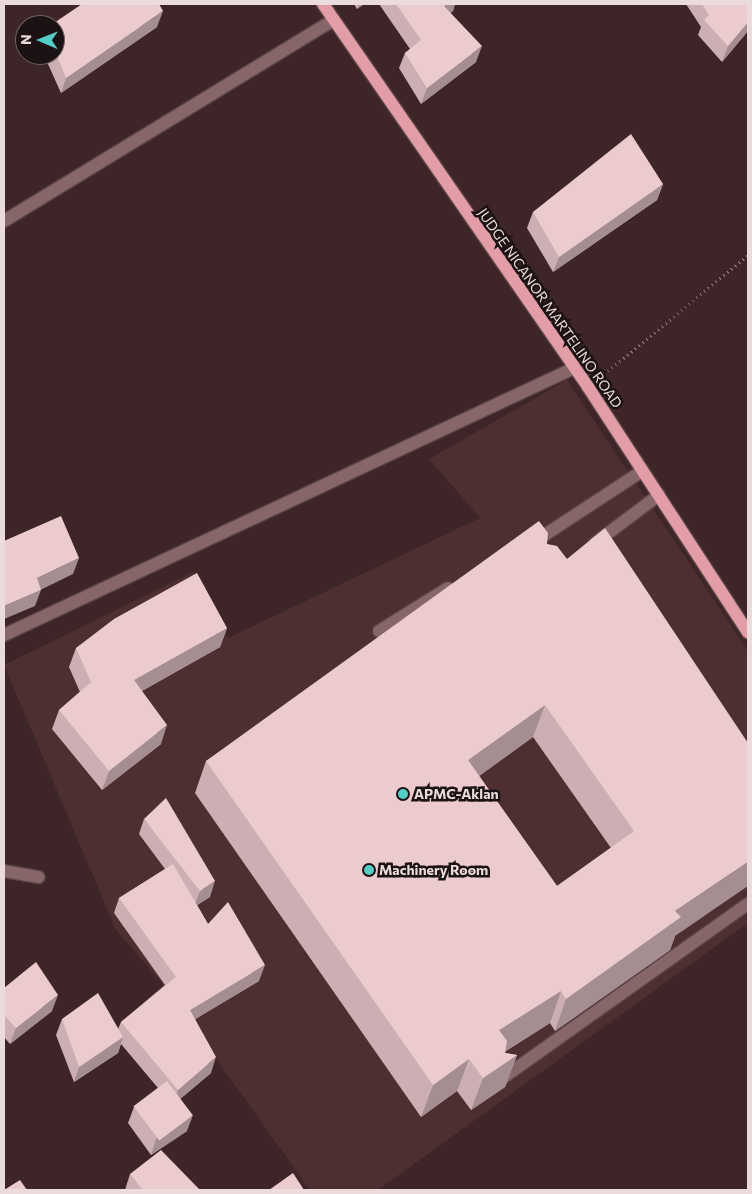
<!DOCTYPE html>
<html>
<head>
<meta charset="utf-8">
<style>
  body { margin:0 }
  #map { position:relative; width:752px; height:1194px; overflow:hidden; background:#3d2528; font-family:Commissioner,sans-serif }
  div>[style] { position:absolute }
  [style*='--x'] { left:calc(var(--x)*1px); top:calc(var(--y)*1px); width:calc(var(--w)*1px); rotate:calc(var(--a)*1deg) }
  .built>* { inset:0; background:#4d2f32 }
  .path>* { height:3px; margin-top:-1.5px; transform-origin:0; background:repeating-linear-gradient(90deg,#887476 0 1px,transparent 0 5px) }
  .roads { filter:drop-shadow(1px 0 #594245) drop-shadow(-1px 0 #594245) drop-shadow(0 1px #594245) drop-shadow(0 -1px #594245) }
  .minor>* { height:12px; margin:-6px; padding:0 6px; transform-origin:6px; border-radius:6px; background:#87666a }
  .major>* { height:12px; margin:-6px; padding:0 6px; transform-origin:6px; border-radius:6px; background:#e29da7 }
  .wall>* { inset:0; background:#cbafb2 }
  .shaded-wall>* { inset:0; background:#a58e91 }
  .building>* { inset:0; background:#eccbcf; transform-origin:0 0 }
  .dots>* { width:14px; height:14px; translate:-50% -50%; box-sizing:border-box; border:2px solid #1c1213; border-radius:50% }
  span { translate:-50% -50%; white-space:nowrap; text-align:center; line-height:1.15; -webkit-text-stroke:5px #1c1213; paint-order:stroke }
  .street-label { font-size:14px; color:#ecdbdd }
  .poi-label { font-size:14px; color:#ecdbdd; font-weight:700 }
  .left { translate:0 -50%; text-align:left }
  .frame { position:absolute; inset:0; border:5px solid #ecdbdd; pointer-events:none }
  .north { position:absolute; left:15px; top:15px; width:50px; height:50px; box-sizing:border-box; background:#1c1213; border:1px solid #6f6264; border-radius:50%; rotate:271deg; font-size:14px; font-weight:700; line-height:20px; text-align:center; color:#ecdbdd }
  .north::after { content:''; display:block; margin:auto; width:18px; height:22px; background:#54cdc6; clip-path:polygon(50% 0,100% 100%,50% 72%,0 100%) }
</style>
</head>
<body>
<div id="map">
  <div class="built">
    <i style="clip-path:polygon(567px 380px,748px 651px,748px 923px,378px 1190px,310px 1190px,161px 982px,116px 930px,4px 665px,193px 572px,228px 638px,480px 518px,429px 459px)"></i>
  </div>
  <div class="path">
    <i style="--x:608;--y:371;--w:182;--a:-39.6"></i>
  </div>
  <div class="roads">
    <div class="minor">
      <i style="--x:4;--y:221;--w:386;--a:-31.4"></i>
      <i style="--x:534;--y:542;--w:129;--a:-33.3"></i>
      <i style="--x:595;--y:543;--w:80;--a:-36.9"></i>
      <i style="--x:379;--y:631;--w:81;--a:-31.9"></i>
      <i style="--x:4;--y:635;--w:627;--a:-25.09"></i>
      <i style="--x:4;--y:871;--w:35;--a:10"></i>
      <i style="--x:500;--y:1080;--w:304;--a:-35.4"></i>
    </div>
    <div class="major">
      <i style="--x:323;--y:4;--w:466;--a:55.3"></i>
      <i style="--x:588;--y:387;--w:293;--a:56.9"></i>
    </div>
  </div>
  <div class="wall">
    <i style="clip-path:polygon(354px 4px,364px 4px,357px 9px)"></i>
    <i style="clip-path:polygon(379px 4px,455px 4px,453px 11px,450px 13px,476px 62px,421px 104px,399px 68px,405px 53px,410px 49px)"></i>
    <i style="clip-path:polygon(686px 4px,748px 4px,748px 31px,722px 62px,698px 35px,701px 27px)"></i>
    <i style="clip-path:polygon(55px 25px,157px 27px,61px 93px,44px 55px,55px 55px)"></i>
    <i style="clip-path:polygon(663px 184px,657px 200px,553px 272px,527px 228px,533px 212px)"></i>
    <i style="clip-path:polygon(evenodd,547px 544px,567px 559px,675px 936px,670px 950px,555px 1031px,550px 1023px,506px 1051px,505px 1053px,517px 1055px,505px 1087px,471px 1110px,457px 1091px,421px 1117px,195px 793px,206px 761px,547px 544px,533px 737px,611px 848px,557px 886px,479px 776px,533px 737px)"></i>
    <i style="clip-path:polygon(227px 628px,220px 647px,142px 691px,161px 744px,102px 790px,52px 729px,59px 710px,80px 692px,69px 667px,76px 648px)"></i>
    <i style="clip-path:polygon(144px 819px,210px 897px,197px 905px,208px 924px,259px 981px,195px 1019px,211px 1073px,180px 1099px,187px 1131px,151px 1155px,128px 1123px,134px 1107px,158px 1088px,121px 1044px,118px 1053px,74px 1082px,56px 1035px,62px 1019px,118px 1029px,121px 1022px,165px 985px,114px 913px,119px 898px,165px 869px,139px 834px)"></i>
    <i style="clip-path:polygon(4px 988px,52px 1011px,10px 1044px,4px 1037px)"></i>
    <i style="clip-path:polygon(130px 1174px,200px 1190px,125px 1190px)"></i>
  </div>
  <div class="shaded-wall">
    <i style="clip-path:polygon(359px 4px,364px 4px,357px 9px)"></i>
    <i style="clip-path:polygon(447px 4px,455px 4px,453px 11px,438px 22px,444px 6px)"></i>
    <i style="clip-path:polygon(163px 11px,157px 27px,61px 93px,66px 78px)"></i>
    <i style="clip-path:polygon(748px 22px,748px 31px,722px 62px,728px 46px)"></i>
    <i style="clip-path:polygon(482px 46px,476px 62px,421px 104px,427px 88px)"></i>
    <i style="clip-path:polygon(663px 184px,657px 200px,553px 272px,559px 257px)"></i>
    <i style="clip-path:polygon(79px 558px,73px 574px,32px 594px,37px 578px)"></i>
    <i style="clip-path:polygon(41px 590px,35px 606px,4px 619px,4px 606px)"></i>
    <i style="clip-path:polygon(227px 628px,220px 647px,127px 699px,134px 680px)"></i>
    <i style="clip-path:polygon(545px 705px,533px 737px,457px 792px,468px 760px)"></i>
    <i style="clip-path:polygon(167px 725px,161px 744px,102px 790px,109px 771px)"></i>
    <i style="clip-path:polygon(748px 862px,748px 886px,675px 936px,670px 950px,555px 1031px,566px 999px,675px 911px)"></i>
    <i style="clip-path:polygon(215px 881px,210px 897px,194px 907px,200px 891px)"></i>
    <i style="clip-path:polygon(265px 965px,259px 981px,184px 1026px,190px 1010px)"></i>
    <i style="clip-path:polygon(561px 991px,550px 1023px,487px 1063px,499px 1030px)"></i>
    <i style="clip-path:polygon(58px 995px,52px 1011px,10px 1044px,16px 1028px)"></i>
    <i style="clip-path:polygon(123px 1037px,118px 1053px,74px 1082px,79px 1067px)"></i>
    <i style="clip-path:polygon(517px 1055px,505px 1087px,471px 1110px,483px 1078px)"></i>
    <i style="clip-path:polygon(216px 1057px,211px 1073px,172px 1106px,178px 1090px)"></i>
    <i style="clip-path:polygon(469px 1059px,457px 1091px,421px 1117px,433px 1085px)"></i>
    <i style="clip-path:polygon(193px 1115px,187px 1131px,151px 1155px,156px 1139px)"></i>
  </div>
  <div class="building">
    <i style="clip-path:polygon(82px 4px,159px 4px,163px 11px,66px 78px,55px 51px,55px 25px,51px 25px)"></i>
    <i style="clip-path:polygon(396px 4px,447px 4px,444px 6px,482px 46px,427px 88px,405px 53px,421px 40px)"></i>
    <i style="clip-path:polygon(702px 4px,748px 4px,748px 22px,728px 46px,704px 20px,709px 15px)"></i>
    <i style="clip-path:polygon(631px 134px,663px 184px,559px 257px,533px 212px)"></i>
    <i style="clip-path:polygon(61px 516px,79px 558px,37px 578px,41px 590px,4px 606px,4px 541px)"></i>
    <i style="clip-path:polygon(evenodd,539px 521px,548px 533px,547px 544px,557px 546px,567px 559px,605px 528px,748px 743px,748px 862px,675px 911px,681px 917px,566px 999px,561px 991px,499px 1030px,507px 1041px,505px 1053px,517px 1055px,483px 1078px,469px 1059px,433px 1085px,206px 761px,539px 521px,545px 705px,634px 831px,557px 886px,468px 760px,545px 705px)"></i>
    <i style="clip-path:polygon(197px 573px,227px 628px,134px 680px,167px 725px,109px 771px,59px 710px,91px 682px,76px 648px,114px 619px)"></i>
    <i style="clip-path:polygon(166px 798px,215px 881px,200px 891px,144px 819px)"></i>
    <i style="clip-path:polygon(173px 864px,208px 924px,228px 902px,265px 965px,190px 1010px,216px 1057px,178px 1090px,121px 1022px,176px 977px,119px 898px)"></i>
    <i style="clip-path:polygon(36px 962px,58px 995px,16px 1028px,4px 1015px,4px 988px)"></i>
    <i style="clip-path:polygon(98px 993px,123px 1037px,79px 1067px,62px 1019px)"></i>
    <i style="left:167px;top:1081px;width:43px;height:42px;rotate:53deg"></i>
    <i style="clip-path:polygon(161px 1150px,200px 1190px,143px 1190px,130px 1174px)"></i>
    <i style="clip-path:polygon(293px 1173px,304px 1190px,269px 1190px)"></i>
    <i style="clip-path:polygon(20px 1180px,27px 1190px,4px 1190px)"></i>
  </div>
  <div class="dots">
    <i style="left:403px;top:794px;background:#54cdc6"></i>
    <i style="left:369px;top:870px;background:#54cdc6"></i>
  </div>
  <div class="street-label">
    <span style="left:550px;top:308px;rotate:55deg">JUDGE NICANOR MARTELINO ROAD</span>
  </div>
  <div class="poi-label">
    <span class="left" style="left:414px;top:794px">APMC-Aklan</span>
    <span class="left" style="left:379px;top:870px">Machinery Room</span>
  </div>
  <div class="frame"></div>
  <div class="north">N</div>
</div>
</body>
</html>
